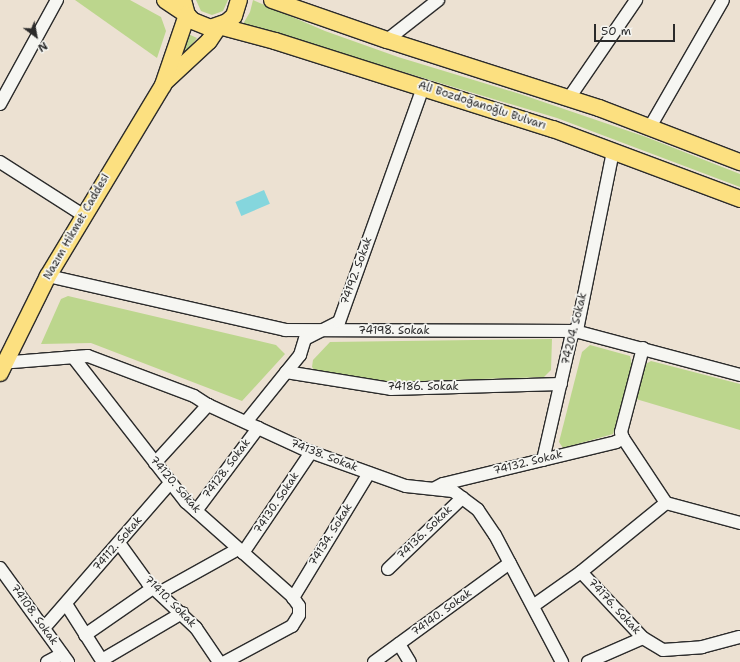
<!DOCTYPE html>
<html>
<head>
<meta charset="utf-8">
<style>
  body { margin:0 }
  #map { position:relative; width:740px; height:662px; overflow:hidden; background:#ece1d2; font-family:"Shantell Sans",sans-serif }
  div>[style] { position:absolute }
  [style*='--x'] { left:calc(var(--x)*1px); top:calc(var(--y)*1px); width:calc(var(--w)*1px); rotate:calc(var(--a)*1deg) }
  .green>* { inset:0; background:#bcd68d }
  .water>* { inset:0; background:#85d6dd; transform-origin:0 0 }
  .roads { filter:drop-shadow(1px 0 #2b2b2b) drop-shadow(-1px 0 #2b2b2b) drop-shadow(0 1px #2b2b2b) drop-shadow(0 -1px #2b2b2b) }
  .minor>* { height:12px; margin:-6px; padding:0 6px; transform-origin:6px; border-radius:6px; background:#f6f6f2 }
  .major>* { height:16px; margin:-8px; padding:0 8px; transform-origin:8px; border-radius:8px; background:#fce080 }
  span { translate:-50% -50%; white-space:nowrap; text-align:center; line-height:1.15; -webkit-text-stroke:3.5px #f6f6f2; paint-order:stroke }
  .street-label { font-size:11px; color:#2b2b2b }
  .north { position:absolute; left:16px; top:16px; width:40px; height:40px; -webkit-text-stroke:3px #f6f6f2; paint-order:stroke; rotate:148deg; font-size:11px; font-weight:700; line-height:16px; text-align:center; color:#2b2b2b }
  .north::after { content:''; display:block; margin:auto; width:14px; height:18px; background:#2b2b2b; clip-path:polygon(50% 0,100% 100%,50% 72%,0 100%) }
  .scale { position:absolute; left:594px; top:24px; width:81px; height:18px; box-sizing:border-box; border:2px solid #2b2b2b; border-top:0; padding-left:5px; font-size:12px; line-height:14px; white-space:nowrap; color:#2b2b2b; -webkit-text-stroke:3px #f6f6f2; paint-order:stroke }
</style>
</head>
<body>
<div id="map">
  <div class="green">
    <i style="clip-path:polygon(75px 0,130px 0,161px 17px,166px 31px,157px 58px)"></i>
    <i style="clip-path:polygon(196px 0,228px 0,223px 11px,212px 15px,201px 11px)"></i>
    <i style="clip-path:polygon(253px 0,325px 31px,398px 57px,520px 94px,646px 137px,740px 174px,740px 187px,557px 118px,243px 24px,250px 12px)"></i>
    <i style="clip-path:polygon(186px 33px,197px 38px,170px 73px)"></i>
    <i style="clip-path:polygon(68px 296px,276px 345px,285px 354px,242px 401px,91px 343px,41px 344px,61px 299px)"></i>
    <i style="clip-path:polygon(552px 339px,551px 370px,544px 377px,392px 382px,315px 371px,312px 367px,313px 360px,330px 342px)"></i>
    <i style="clip-path:polygon(590px 345px,630px 356px,632px 365px,613px 434px,563px 448px,559px 442px,582px 352px)"></i>
    <i style="clip-path:polygon(651px 361px,740px 384px,740px 430px,636px 399px,646px 364px)"></i>
  </div>
  <div class="water">
    <i style="left:264px;top:190px;width:15px;height:31px;rotate:67deg"></i>
  </div>
  <div class="roads">
    <div class="minor">
      <i style="--x:387;--y:40;--w:65;--a:-38.1"></i>
      <i style="--x:569;--y:98;--w:119;--a:-55.6"></i>
      <i style="--x:0;--y:104;--w:119;--a:-61.3"></i>
      <i style="--x:650;--y:127;--w:146;--a:-60.1"></i>
      <i style="--x:0;--y:162;--w:98;--a:32.6"></i>
      <i style="--x:48;--y:276;--w:243;--a:12.8"></i>
      <i style="--x:285;--y:330;--w:290;--a:0.2"></i>
      <i style="--x:575;--y:331;--w:171;--a:14.9"></i>
      <i style="--x:643;--y:348;--w:87;--a:104.7"></i>
      <i style="--x:621;--y:432;--w:6;--a:72"></i>
      <i style="--x:623;--y:438;--w:78;--a:56.5"></i>
      <i style="--x:666;--y:503;--w:77;--a:15.1"></i>
      <i style="--x:73;--y:357;--w:184;--a:52.1"></i>
      <i style="--x:186;--y:502;--w:142;--a:41.6"></i>
      <i style="--x:292;--y:596;--w:12;--a:55"></i>
      <i style="--x:299;--y:606;--w:9;--a:90"></i>
      <i style="--x:299;--y:615;--w:13;--a:122"></i>
      <i style="--x:292;--y:626;--w:76;--a:151.8"></i>
      <i style="--x:0;--y:363;--w:88;--a:-4.5"></i>
      <i style="--x:88;--y:356;--w:113;--a:20.7"></i>
      <i style="--x:194;--y:396;--w:17;--a:33"></i>
      <i style="--x:208;--y:405;--w:110;--a:24.7"></i>
      <i style="--x:308;--y:451;--w:104;--a:19.7"></i>
      <i style="--x:406;--y:486;--w:47;--a:6.1"></i>
      <i style="--x:453;--y:491;--w:31;--a:37"></i>
      <i style="--x:478;--y:510;--w:30;--a:56"></i>
      <i style="--x:495;--y:535;--w:144;--a:62.2"></i>
      <i style="--x:286;--y:372;--w:106;--a:9.2"></i>
      <i style="--x:391;--y:389;--w:170;--a:-1.7"></i>
      <i style="--x:246;--y:422;--w:86;--a:-51.1"></i>
      <i style="--x:300;--y:355;--w:17;--a:-73"></i>
      <i style="--x:305;--y:339;--w:38;--a:-27"></i>
      <i style="--x:339;--y:322;--w:249;--a:-70.3"></i>
      <i style="--x:543;--y:460;--w:125;--a:-77.1"></i>
      <i style="--x:571;--y:338;--w:15;--a:-62"></i>
      <i style="--x:578;--y:325;--w:177;--a:-78.6"></i>
      <i style="--x:155;--y:463;--w:79;--a:-47.6"></i>
      <i style="--x:435;--y:488;--w:9;--a:-27"></i>
      <i style="--x:443;--y:484;--w:178;--a:-13.6"></i>
      <i style="--x:616;--y:442;--w:8;--a:-30"></i>
      <i style="--x:196;--y:511;--w:104;--a:-53.2"></i>
      <i style="--x:119;--y:543;--w:49;--a:54.1"></i>
      <i style="--x:148;--y:583;--w:66;--a:43.2"></i>
      <i style="--x:196;--y:628;--w:41;--a:55.9"></i>
      <i style="--x:243;--y:553;--w:122;--a:-56"></i>
      <i style="--x:0;--y:568;--w:116;--a:54.1"></i>
      <i style="--x:388;--y:569;--w:103;--a:-43.8"></i>
      <i style="--x:581;--y:572;--w:91;--a:46.8"></i>
      <i style="--x:643;--y:638;--w:23;--a:31"></i>
      <i style="--x:663;--y:650;--w:39;--a:-4"></i>
      <i style="--x:702;--y:647;--w:39;--a:-15"></i>
      <i style="--x:159;--y:593;--w:90;--a:-29.1"></i>
      <i style="--x:293;--y:598;--w:146;--a:-58.7"></i>
      <i style="--x:66;--y:604;--w:69;--a:57.5"></i>
      <i style="--x:533;--y:606;--w:59;--a:-35.3"></i>
      <i style="--x:581;--y:572;--w:109;--a:-39.1"></i>
      <i style="--x:44;--y:628;--w:192;--a:-49"></i>
      <i style="--x:85;--y:635;--w:83;--a:-34.7"></i>
      <i style="--x:399;--y:644;--w:21;--a:59"></i>
      <i style="--x:102;--y:660;--w:93;--a:-30.4"></i>
      <i style="--x:47;--y:662;--w:17;--a:-28"></i>
      <i style="--x:374;--y:662;--w:168;--a:-36.1"></i>
      <i style="--x:588;--y:662;--w:60;--a:-23.6"></i>
    </div>
    <div class="major">
      <i style="--x:165;--y:0;--w:27;--a:34"></i>
      <i style="--x:183;--y:0;--w:16;--a:75"></i>
      <i style="--x:187;--y:15;--w:8;--a:45"></i>
      <i style="--x:193;--y:21;--w:18;--a:22"></i>
      <i style="--x:210;--y:28;--w:18;--a:-19"></i>
      <i style="--x:227;--y:22;--w:9;--a:-41"></i>
      <i style="--x:234;--y:16;--w:17;--a:-73"></i>
      <i style="--x:272;--y:0;--w:122;--a:19.2"></i>
      <i style="--x:387;--y:40;--w:223;--a:17.8"></i>
      <i style="--x:599;--y:108;--w:151;--a:21"></i>
      <i style="--x:219;--y:26;--w:58;--a:15"></i>
      <i style="--x:275;--y:41;--w:292;--a:17.6"></i>
      <i style="--x:553;--y:129;--w:200;--a:20.5"></i>
      <i style="--x:165;--y:82;--w:60;--a:-43"></i>
      <i style="--x:209;--y:41;--w:18;--a:-56"></i>
      <i style="--x:0;--y:373;--w:108;--a:-63.7"></i>
      <i style="--x:48;--y:276;--w:223;--a:-58.9"></i>
      <i style="--x:163;--y:85;--w:74;--a:-71.1"></i>
    </div>
  </div>
  <div class="street-label">
    <span style="left:482px;top:106px;rotate:18deg">Ali Bozdoğanoğlu Bulvarı</span>
    <span style="left:77px;top:227px;rotate:-60deg">Nazım Hikmet Caddesi</span>
    <span style="left:357px;top:271px;rotate:-70deg">74192. Sokak</span>
    <span style="left:575px;top:329px;rotate:-76deg">74204. Sokak</span>
    <span style="left:394px;top:331px">74198. Sokak</span>
    <span style="left:423px;top:387px">74186. Sokak</span>
    <span style="left:324px;top:456px;rotate:21deg">74138. Sokak</span>
    <span style="left:528px;top:463px;rotate:-14deg">74132. Sokak</span>
    <span style="left:227px;top:469px;rotate:-53deg">74128. Sokak</span>
    <span style="left:175px;top:485px;rotate:49deg">74120. Sokak</span>
    <span style="left:277px;top:503px;rotate:-56deg">74130. Sokak</span>
    <span style="left:425px;top:533px;rotate:-44deg">74136. Sokak</span>
    <span style="left:331px;top:535px;rotate:-58deg">74134. Sokak</span>
    <span style="left:118px;top:544px;rotate:-49deg">74112. Sokak</span>
    <span style="left:170px;top:602px;rotate:45deg">71410. Sokak</span>
    <span style="left:614px;top:607px;rotate:47deg">74176. Sokak</span>
    <span style="left:442px;top:613px;rotate:-36deg">74140. Sokak</span>
    <span style="left:34px;top:615px;rotate:54deg">74108. Sokak</span>
  </div>
  <div class="north">N</div>
  <div class="scale">50 m</div>
</div>
</body>
</html>
